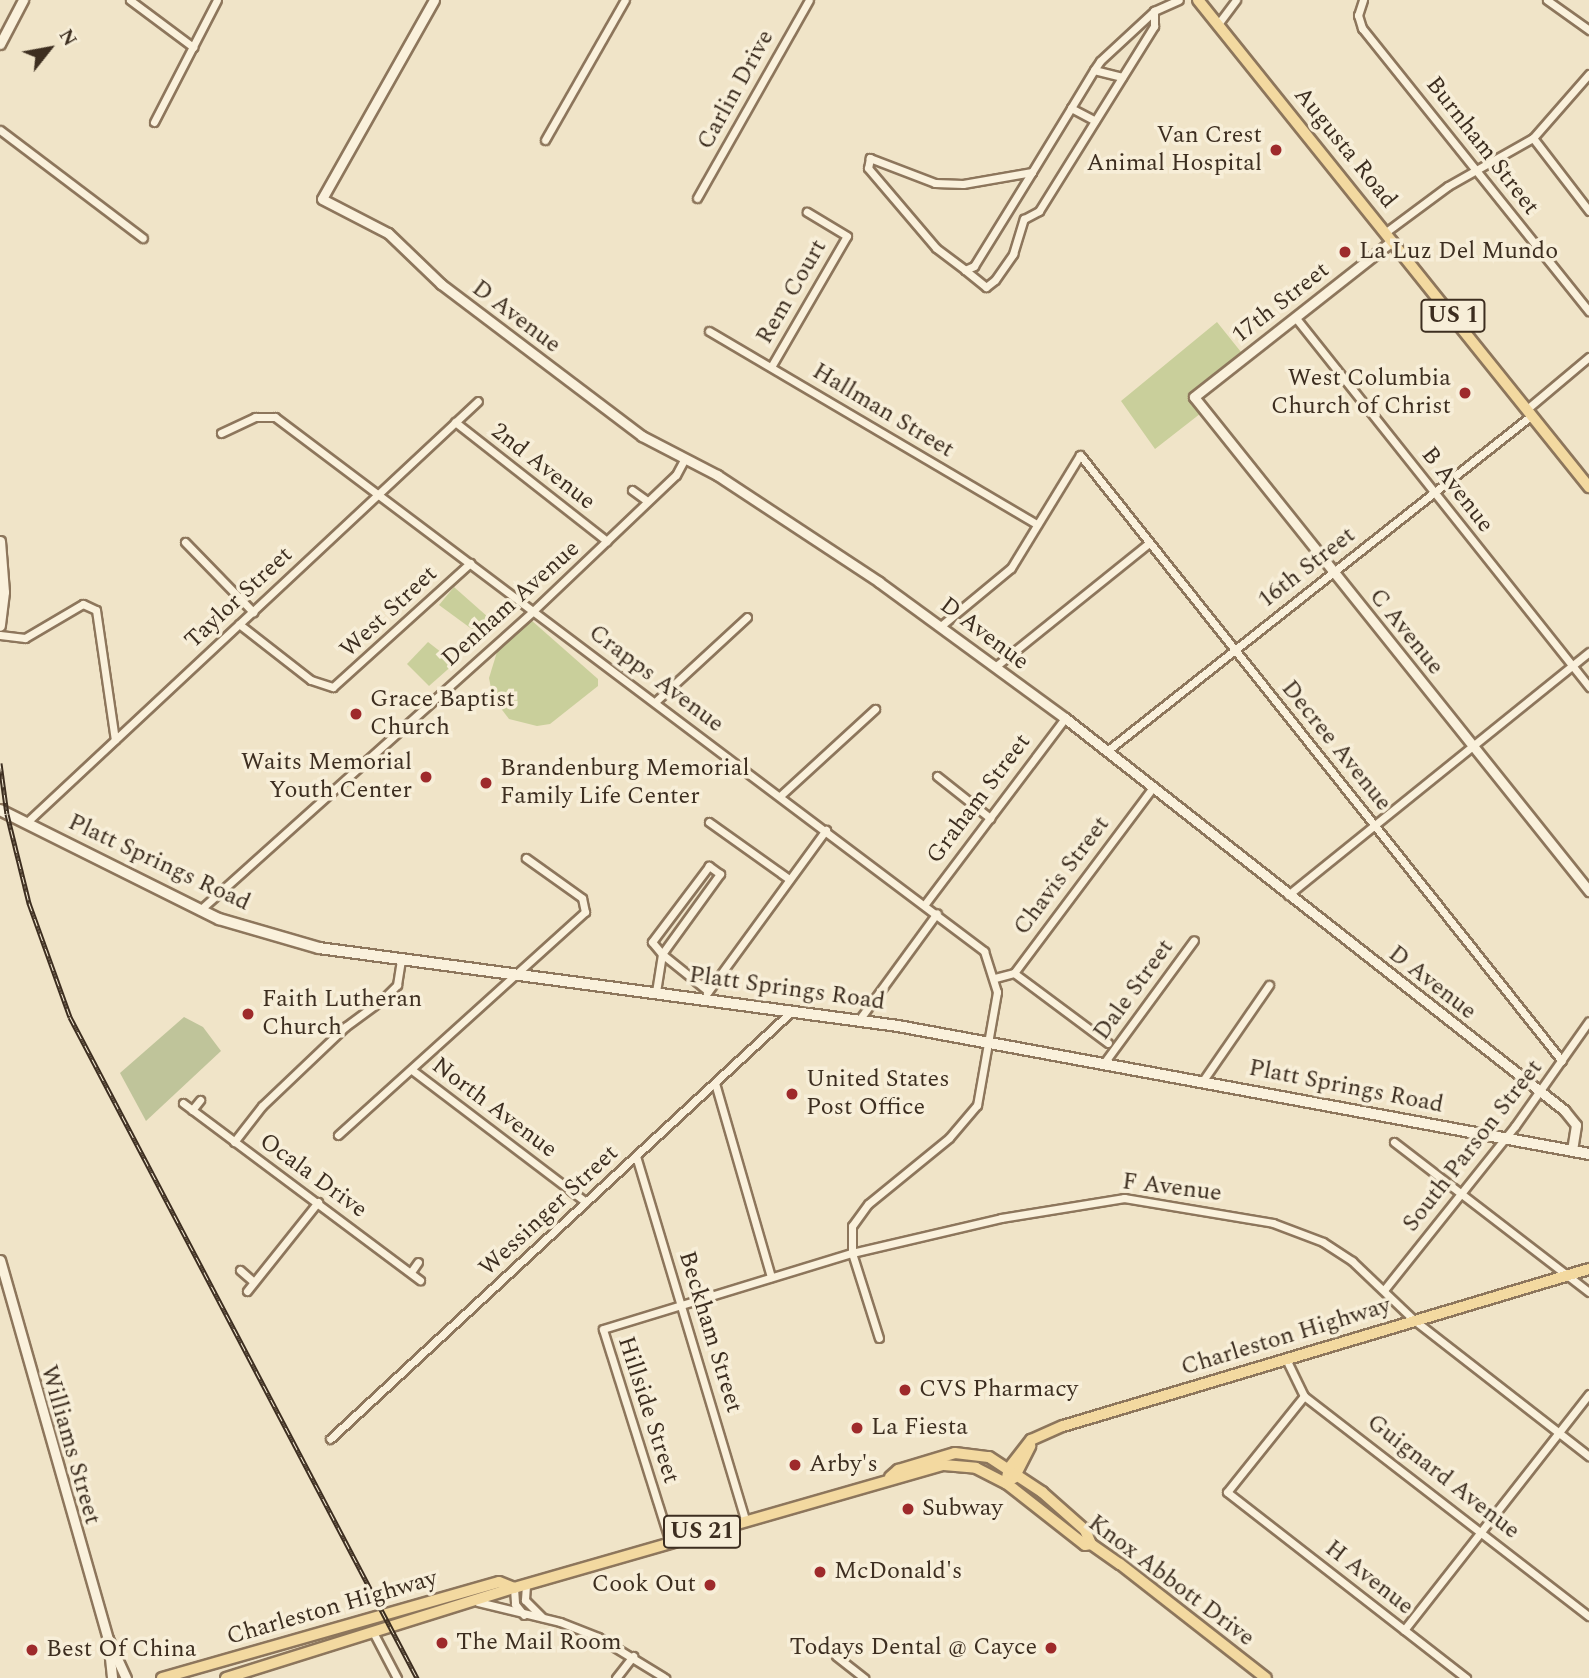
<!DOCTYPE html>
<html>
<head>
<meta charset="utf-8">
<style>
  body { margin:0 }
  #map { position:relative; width:1589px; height:1678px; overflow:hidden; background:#f0e4c8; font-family:Spectral,serif }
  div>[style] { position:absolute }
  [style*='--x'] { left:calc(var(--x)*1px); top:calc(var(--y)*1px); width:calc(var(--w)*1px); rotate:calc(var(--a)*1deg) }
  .green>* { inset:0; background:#c9cf9b }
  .cemetery>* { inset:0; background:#bfc49a }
  .roads { filter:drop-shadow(2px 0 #8d765c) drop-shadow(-2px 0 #8d765c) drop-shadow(0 2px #8d765c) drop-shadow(0 -2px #8d765c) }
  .minor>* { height:7px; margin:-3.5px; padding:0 3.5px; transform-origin:3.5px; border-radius:3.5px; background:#faf1dc }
  .tertiary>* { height:9px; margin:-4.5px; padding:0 4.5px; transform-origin:4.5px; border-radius:4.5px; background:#faf1dc }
  .secondary>* { height:10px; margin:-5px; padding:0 5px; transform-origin:5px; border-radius:5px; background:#faf1dc }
  .primary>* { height:10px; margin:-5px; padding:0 5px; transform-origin:5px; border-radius:5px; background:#f3d9a0 }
  .rail>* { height:5px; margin-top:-2.5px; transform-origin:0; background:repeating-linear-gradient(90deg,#f7eed8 0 8px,#3d2e20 0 16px); box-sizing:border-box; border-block:2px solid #3d2e20 }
  .dots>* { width:19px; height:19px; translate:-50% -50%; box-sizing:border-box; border:4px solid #f7eed8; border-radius:50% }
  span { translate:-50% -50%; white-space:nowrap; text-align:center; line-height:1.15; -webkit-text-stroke:7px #f7eed8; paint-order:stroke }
  .shield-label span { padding:2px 5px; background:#f7eed8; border:2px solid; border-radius:5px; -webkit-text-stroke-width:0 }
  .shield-label { font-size:23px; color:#3d2e20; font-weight:700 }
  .street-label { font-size:24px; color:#3d2e20 }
  .poi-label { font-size:24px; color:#3d2e20 }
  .right { translate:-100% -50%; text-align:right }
  .left { translate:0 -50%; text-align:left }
  .north { position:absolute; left:14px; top:14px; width:70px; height:70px; -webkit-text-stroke:5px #f7eed8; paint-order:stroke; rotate:59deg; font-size:19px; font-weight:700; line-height:28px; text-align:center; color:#3d2e20 }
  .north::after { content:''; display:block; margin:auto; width:24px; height:32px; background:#3d2e20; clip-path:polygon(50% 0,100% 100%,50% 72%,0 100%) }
</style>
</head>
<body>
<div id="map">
  <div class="green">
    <i style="clip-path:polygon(1217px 322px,1245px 357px,1195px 396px,1205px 410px,1155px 449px,1121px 401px)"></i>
    <i style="clip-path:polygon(454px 587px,497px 625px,484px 638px,439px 605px)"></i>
    <i style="clip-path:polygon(531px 620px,598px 679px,598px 686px,550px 724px,537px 726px,509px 719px,493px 698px,489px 678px,497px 652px)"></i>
    <i style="clip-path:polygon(428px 642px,455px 663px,429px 686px,407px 664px)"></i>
  </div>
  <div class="cemetery">
    <i style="clip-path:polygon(184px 1017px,203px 1027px,221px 1051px,146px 1121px,120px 1073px)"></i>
  </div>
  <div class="roads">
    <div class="minor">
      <i style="--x:130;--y:0;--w:79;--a:36.7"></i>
      <i style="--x:1363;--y:0;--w:16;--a:108"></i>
      <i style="--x:1358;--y:15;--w:14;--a:73"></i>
      <i style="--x:1362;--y:28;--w:363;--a:51.3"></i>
      <i style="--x:1547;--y:0;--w:52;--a:35.5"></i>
      <i style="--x:1218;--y:24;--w:30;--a:-53"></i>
      <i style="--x:1094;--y:70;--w:29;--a:14"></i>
      <i style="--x:1071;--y:108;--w:27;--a:28"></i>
      <i style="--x:154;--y:122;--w:137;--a:-62.7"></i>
      <i style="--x:0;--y:130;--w:179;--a:37.1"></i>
      <i style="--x:1533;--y:138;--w:92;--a:52.5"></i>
      <i style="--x:545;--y:140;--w:161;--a:-60.3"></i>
      <i style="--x:1032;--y:172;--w:70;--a:170.1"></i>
      <i style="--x:963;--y:184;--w:28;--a:-178"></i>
      <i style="--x:935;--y:183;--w:70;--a:-159"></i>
      <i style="--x:870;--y:158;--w:10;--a:101"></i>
      <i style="--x:868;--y:168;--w:105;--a:49.6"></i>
      <i style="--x:936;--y:248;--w:36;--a:37"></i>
      <i style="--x:965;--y:270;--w:10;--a:-24"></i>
      <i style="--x:974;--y:266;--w:110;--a:-58.3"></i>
      <i style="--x:1032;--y:172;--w:75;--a:-58.6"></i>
      <i style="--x:1071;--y:108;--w:44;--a:-58.8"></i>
      <i style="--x:1094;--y:70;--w:11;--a:-56"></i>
      <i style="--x:1100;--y:61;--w:74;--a:-42.8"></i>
      <i style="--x:1154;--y:11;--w:27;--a:-24"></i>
      <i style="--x:697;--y:198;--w:227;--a:-60.5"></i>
      <i style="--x:1386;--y:232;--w:77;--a:-36.6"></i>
      <i style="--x:1448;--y:186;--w:98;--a:-29.5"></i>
      <i style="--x:1533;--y:138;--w:85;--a:-48.8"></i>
      <i style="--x:965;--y:270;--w:27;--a:39"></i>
      <i style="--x:986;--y:287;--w:11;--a:-38"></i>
      <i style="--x:995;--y:280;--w:32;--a:-55"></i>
      <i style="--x:1013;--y:254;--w:37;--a:-73"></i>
      <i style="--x:1024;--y:219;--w:17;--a:-28"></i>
      <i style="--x:1039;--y:211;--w:218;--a:-58.1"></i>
      <i style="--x:1154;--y:26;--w:15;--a:-90"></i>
      <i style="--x:1295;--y:317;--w:473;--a:51.5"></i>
      <i style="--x:709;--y:331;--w:380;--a:30.5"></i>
      <i style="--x:771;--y:367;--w:151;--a:-59.9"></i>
      <i style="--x:847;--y:236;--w:47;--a:-149"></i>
      <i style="--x:1527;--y:409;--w:81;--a:-40"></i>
      <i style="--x:455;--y:422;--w:193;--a:38.1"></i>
      <i style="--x:221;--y:433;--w:38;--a:-25"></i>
      <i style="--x:255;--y:417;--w:20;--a:0"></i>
      <i style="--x:275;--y:417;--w:888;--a:36.99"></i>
      <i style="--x:984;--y:951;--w:43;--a:72.4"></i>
      <i style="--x:997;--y:992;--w:115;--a:100"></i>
      <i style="--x:977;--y:1105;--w:43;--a:130.3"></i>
      <i style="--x:949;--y:1138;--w:104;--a:140.8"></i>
      <i style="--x:868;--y:1204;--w:27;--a:126"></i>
      <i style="--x:852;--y:1226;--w:27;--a:90"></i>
      <i style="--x:852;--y:1253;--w:89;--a:72.4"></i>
      <i style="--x:632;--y:490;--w:19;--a:36"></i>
      <i style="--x:185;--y:542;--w:98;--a:45.8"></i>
      <i style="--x:239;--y:624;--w:91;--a:37.9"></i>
      <i style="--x:311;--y:680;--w:23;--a:18"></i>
      <i style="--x:333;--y:687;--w:185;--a:-42.1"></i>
      <i style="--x:942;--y:625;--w:89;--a:-39.6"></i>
      <i style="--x:1011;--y:568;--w:132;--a:-58.6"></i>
      <i style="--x:1080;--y:455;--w:774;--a:51.5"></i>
      <i style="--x:0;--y:635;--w:25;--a:7"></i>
      <i style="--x:25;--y:638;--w:67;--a:-30.4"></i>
      <i style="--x:83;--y:604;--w:14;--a:25"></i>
      <i style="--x:96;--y:610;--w:131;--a:81.7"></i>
      <i style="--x:996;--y:666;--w:196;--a:-38.8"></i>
      <i style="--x:655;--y:702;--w:125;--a:-42.7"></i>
      <i style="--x:1107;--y:751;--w:542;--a:-38.33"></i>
      <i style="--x:937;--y:776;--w:68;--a:38.4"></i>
      <i style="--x:780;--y:796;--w:129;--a:-42.5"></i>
      <i style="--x:709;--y:822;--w:98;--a:35.5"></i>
      <i style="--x:26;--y:823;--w:618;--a:-43.03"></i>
      <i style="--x:1288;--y:895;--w:387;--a:-38.9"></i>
      <i style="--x:925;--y:904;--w:233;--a:-53"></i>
      <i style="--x:200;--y:910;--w:448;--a:-41.9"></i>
      <i style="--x:533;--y:611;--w:197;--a:-43.6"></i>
      <i style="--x:676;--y:475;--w:17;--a:-62"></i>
      <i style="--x:1014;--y:973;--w:117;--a:36.7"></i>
      <i style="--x:995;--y:978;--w:20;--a:-15"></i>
      <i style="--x:1014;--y:973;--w:232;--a:-53.2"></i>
      <i style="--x:656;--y:992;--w:38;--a:-81"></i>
      <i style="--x:662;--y:954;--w:99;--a:-54.1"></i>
      <i style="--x:720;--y:874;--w:14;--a:-144"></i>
      <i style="--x:709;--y:866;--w:95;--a:126.9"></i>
      <i style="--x:652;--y:942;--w:16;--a:50"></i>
      <i style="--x:662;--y:954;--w:59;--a:38.8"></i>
      <i style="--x:707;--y:993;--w:202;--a:-53.9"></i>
      <i style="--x:859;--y:1020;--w:132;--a:-53.9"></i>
      <i style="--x:1104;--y:1063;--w:152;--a:-53.8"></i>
      <i style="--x:412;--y:1070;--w:218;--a:37.2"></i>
      <i style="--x:1202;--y:1082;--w:118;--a:-55.4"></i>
      <i style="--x:715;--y:1083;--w:202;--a:73.9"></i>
      <i style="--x:183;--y:1103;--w:296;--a:36.8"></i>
      <i style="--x:192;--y:1110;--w:13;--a:-51"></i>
      <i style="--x:338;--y:1135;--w:333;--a:-42.1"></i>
      <i style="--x:585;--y:912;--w:14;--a:-102"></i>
      <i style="--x:582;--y:898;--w:69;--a:-144.5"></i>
      <i style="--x:234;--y:1142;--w:46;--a:-52.1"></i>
      <i style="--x:262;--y:1106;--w:115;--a:-43.6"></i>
      <i style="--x:345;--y:1027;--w:47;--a:-36.4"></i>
      <i style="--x:383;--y:999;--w:20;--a:-45"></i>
      <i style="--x:397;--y:985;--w:24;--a:-81"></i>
      <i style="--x:1394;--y:1142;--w:246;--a:37.6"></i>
      <i style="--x:636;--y:1156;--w:379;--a:73.3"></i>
      <i style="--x:240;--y:1270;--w:18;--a:41"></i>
      <i style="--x:411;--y:1272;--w:12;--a:-55"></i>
      <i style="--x:1384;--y:1290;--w:210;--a:-51.4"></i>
      <i style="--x:1515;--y:1126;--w:128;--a:-54.8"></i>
      <i style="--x:247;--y:1291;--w:114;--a:-51.4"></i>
      <i style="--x:1286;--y:1359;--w:41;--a:64.1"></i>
      <i style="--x:1304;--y:1396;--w:360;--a:37.7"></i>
      <i style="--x:1304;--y:1396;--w:123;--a:128.7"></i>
      <i style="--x:1227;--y:1492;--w:303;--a:37.9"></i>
      <i style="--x:330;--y:1439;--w:631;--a:-42.82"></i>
      <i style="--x:670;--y:1542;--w:223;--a:-107.5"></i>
      <i style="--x:603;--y:1329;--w:260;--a:-17"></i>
      <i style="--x:852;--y:1253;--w:153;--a:-13.2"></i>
      <i style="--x:1001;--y:1218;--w:125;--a:-9.2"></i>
      <i style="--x:1124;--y:1198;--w:151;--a:9.5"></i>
      <i style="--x:1273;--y:1223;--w:53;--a:20.8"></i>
      <i style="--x:1323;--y:1242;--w:35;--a:33"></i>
      <i style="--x:1352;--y:1261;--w:86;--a:43.6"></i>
      <i style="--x:1414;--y:1320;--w:222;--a:37.9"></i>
      <i style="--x:526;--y:1585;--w:15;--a:94"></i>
      <i style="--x:525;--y:1600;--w:24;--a:45"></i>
      <i style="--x:514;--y:1588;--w:16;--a:86"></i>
      <i style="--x:515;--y:1604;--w:14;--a:51"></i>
      <i style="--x:478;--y:1602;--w:84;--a:13.7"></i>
      <i style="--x:560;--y:1622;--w:41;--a:21.5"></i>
      <i style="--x:598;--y:1637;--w:79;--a:31.5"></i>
      <i style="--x:1404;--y:1630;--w:300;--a:-51.9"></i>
      <i style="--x:373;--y:1632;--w:52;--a:62.4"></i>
      <i style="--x:836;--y:1656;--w:36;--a:38"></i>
      <i style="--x:616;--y:1678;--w:28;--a:-52"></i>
    </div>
    <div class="tertiary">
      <i style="--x:434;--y:0;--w:228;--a:119.4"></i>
      <i style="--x:322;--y:199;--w:74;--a:27.3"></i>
      <i style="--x:388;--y:233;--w:74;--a:43.9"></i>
      <i style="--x:441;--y:284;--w:252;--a:37.1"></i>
      <i style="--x:642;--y:436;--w:85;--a:27.5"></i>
      <i style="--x:717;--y:475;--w:194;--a:33.4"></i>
      <i style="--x:879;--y:582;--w:230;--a:36.2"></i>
      <i style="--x:1065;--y:718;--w:635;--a:38.15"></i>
      <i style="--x:1564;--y:1110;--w:19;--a:51"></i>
      <i style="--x:1576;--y:1125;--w:25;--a:99"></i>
      <i style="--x:0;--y:44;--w:50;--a:-62.4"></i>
      <i style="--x:1392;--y:241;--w:252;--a:141.8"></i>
      <i style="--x:1194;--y:397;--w:633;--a:51.35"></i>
      <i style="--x:0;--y:541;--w:51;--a:85.5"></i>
      <i style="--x:4;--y:592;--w:34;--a:97"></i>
      <i style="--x:0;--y:1260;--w:394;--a:74.1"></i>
      <i style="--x:108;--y:1639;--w:39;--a:84"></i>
      <i style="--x:108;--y:1639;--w:43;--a:65.2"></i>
    </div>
    <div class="secondary">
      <i style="--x:0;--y:810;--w:245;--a:26.5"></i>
      <i style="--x:219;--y:919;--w:104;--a:16.2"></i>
      <i style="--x:319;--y:948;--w:584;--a:7.67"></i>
      <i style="--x:898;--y:1026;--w:703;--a:10.49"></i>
    </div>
    <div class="primary">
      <i style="--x:1198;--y:0;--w:625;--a:51.24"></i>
      <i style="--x:890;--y:1477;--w:11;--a:-41"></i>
      <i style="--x:898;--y:1470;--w:59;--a:-16.6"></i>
      <i style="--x:955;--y:1453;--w:34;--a:7"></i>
      <i style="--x:989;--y:1457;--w:64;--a:33.4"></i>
      <i style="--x:1042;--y:1492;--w:57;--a:41.5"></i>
      <i style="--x:1085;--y:1530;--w:15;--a:67"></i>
      <i style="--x:1014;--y:1478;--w:36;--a:-63"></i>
      <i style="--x:1006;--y:1483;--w:15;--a:-79"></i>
      <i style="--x:1009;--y:1468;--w:36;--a:-52"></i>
      <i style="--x:1031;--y:1440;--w:35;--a:-24"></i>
      <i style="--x:1063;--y:1426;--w:549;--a:-16.62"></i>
      <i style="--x:162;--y:1678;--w:350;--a:-15.9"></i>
      <i style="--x:499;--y:1582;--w:16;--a:22"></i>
      <i style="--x:226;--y:1678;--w:302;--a:-17.4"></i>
      <i style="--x:514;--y:1588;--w:447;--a:-16"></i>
      <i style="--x:944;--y:1465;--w:32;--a:5"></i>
      <i style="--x:976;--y:1468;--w:34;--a:27"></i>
      <i style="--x:1006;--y:1483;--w:100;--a:38.1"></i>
      <i style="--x:1085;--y:1545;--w:6;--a:-9"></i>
      <i style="--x:1091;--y:1544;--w:35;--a:35"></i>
      <i style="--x:1120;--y:1564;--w:185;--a:38"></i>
    </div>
  </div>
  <div class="rail">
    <i style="--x:0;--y:763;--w:51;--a:82.2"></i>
    <i style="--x:7;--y:814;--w:92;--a:76.1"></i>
    <i style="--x:29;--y:903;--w:121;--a:70.2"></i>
    <i style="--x:70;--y:1017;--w:747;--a:62.3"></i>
  </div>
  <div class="dots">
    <i style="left:1276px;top:150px;background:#9e2a2b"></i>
    <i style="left:1345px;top:252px;background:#9e2a2b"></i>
    <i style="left:1465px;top:393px;background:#9e2a2b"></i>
    <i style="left:356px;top:714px;background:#9e2a2b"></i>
    <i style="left:426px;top:777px;background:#9e2a2b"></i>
    <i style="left:486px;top:783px;background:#9e2a2b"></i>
    <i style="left:248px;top:1014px;background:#9e2a2b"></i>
    <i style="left:792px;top:1094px;background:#9e2a2b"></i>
    <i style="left:905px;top:1390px;background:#9e2a2b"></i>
    <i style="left:857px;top:1428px;background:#9e2a2b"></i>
    <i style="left:795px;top:1465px;background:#9e2a2b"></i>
    <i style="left:908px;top:1509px;background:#9e2a2b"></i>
    <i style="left:820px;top:1572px;background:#9e2a2b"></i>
    <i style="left:710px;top:1585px;background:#9e2a2b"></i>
    <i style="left:442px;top:1643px;background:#9e2a2b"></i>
    <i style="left:1051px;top:1648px;background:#9e2a2b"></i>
    <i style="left:32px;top:1650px;background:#9e2a2b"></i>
  </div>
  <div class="shield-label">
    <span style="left:1453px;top:316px">US 1</span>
    <span style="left:702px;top:1532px">US 21</span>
  </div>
  <div class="street-label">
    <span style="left:736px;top:90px;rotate:-61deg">Carlin Drive</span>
    <span style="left:1482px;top:146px;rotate:52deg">Burnham Street</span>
    <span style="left:1345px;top:148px;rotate:51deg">Augusta Road</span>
    <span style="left:792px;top:292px;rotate:-60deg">Rem Court</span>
    <span style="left:1281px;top:303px;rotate:-38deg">17th Street</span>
    <span style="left:516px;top:317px;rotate:37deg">D Avenue</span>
    <span style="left:883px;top:411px;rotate:31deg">Hallman Street</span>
    <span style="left:543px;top:467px;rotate:38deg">2nd Avenue</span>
    <span style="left:1457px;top:490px;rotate:52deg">B Avenue</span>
    <span style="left:1307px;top:568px;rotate:-38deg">16th Street</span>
    <span style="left:239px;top:598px;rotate:-43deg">Taylor Street</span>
    <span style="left:511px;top:604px;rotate:-42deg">Denham Avenue</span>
    <span style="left:389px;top:612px;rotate:-43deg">West Street</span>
    <span style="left:1406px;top:632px;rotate:51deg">C Avenue</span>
    <span style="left:984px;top:634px;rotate:37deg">D Avenue</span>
    <span style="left:656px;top:679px;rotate:37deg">Crapps Avenue</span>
    <span style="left:1336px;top:746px;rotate:51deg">Decree Avenue</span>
    <span style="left:979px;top:799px;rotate:-53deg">Graham Street</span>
    <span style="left:159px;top:863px;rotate:25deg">Platt Springs Road</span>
    <span style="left:1062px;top:876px;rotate:-53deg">Chavis Street</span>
    <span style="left:1432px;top:983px;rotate:38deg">D Avenue</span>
    <span style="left:787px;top:989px;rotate:8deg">Platt Springs Road</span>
    <span style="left:1134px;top:990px;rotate:-54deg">Dale Street</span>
    <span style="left:1346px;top:1087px;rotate:11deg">Platt Springs Road</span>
    <span style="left:494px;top:1108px;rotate:37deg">North Avenue</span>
    <span style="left:1473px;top:1146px;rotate:-52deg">South Parson Street</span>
    <span style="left:313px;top:1176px;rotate:36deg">Ocala Drive</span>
    <span style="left:1172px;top:1188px;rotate:7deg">F Avenue</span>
    <span style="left:549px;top:1211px;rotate:-43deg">Wessinger Street</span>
    <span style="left:710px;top:1332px;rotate:73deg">Beckham Street</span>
    <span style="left:1286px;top:1337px;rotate:-17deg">Charleston Highway</span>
    <span style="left:648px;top:1410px;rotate:72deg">Hillside Street</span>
    <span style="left:70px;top:1445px;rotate:74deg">Williams Street</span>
    <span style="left:1443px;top:1477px;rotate:38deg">Guignard Avenue</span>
    <span style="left:1369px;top:1578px;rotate:38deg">H Avenue</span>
    <span style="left:1171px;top:1581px;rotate:37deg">Knox Abbott Drive</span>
    <span style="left:332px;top:1608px;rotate:-16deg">Charleston Highway</span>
  </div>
  <div class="poi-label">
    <span class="right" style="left:1262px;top:150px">Van Crest<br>Animal Hospital</span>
    <span class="left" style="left:1359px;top:252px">La Luz Del Mundo</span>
    <span class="right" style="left:1451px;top:393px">West Columbia<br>Church of Christ</span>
    <span class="left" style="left:370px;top:714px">Grace Baptist<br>Church</span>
    <span class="right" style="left:412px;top:777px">Waits Memorial<br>Youth Center</span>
    <span class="left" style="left:500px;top:783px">Brandenburg Memorial<br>Family Life Center</span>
    <span class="left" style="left:262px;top:1014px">Faith Lutheran<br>Church</span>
    <span class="left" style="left:806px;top:1094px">United States<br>Post Office</span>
    <span class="left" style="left:919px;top:1390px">CVS Pharmacy</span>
    <span class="left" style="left:871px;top:1428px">La Fiesta</span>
    <span class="left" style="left:809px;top:1465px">Arby's</span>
    <span class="left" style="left:922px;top:1509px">Subway</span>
    <span class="left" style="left:834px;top:1572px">McDonald's</span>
    <span class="right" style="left:696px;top:1585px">Cook Out</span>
    <span class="left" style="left:456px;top:1643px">The Mail Room</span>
    <span class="right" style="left:1037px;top:1648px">Todays Dental @ Cayce</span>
    <span class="left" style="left:46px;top:1650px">Best Of China</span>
  </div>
  <div class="north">N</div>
</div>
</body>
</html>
